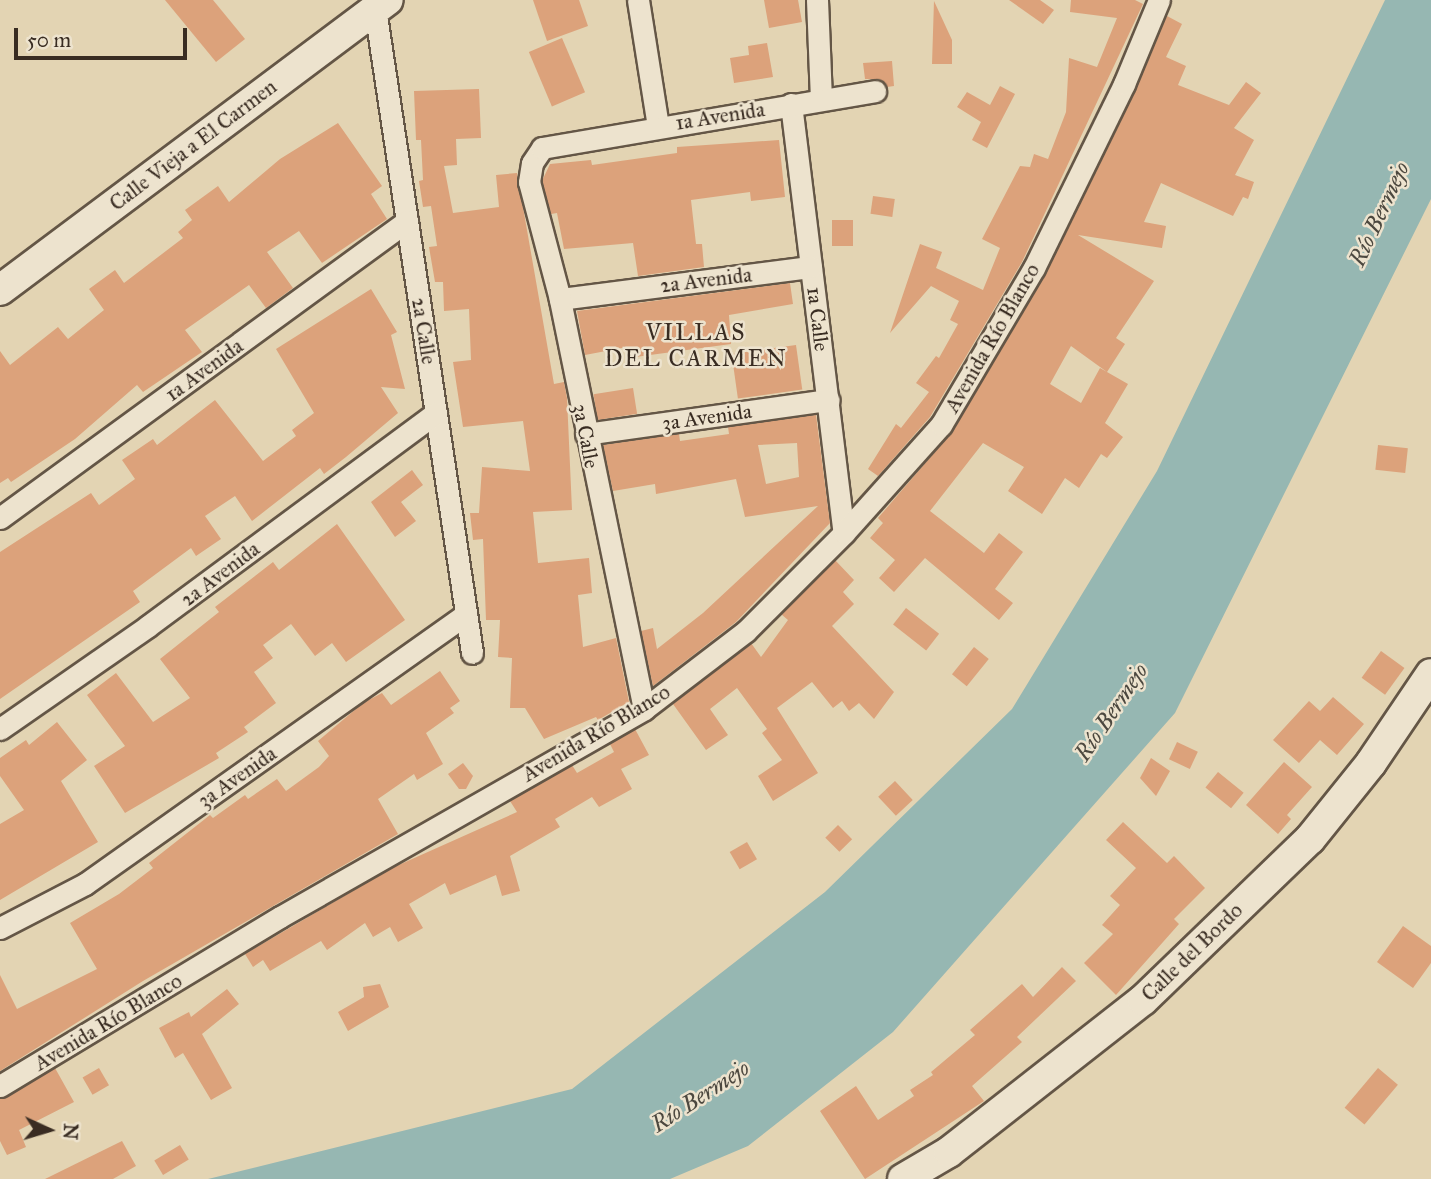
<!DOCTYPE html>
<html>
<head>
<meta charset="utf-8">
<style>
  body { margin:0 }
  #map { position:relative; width:1431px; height:1179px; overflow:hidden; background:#e3d4b3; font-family:"IM FELL Great Primer",serif }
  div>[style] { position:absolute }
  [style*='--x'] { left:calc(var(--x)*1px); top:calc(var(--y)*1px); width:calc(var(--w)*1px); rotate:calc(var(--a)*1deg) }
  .water>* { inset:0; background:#96b7b2 }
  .building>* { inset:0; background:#dca27b; transform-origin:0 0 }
  .roads { filter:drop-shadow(2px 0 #645646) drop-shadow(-2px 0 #645646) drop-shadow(0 2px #645646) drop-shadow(0 -2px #645646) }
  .street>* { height:21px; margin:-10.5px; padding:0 10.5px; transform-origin:10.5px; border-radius:10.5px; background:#ede3ce }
  .secondary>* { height:30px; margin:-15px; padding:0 15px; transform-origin:15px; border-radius:15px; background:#ede3ce }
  span { translate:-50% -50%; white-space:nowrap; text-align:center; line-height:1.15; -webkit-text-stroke:5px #ede3ce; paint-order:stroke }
  .street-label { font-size:21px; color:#392c22 }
  .water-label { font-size:23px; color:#4c483f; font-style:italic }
  .neighbourhood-label { font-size:23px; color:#392c22; letter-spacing:2px }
  .north { position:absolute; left:14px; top:1095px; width:70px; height:70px; -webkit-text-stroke:5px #ede3ce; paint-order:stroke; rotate:94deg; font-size:19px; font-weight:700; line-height:28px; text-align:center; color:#392c22 }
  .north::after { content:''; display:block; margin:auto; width:24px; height:32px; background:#392c22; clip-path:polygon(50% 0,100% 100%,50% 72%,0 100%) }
  .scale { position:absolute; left:14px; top:28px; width:173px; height:32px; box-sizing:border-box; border:4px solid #392c22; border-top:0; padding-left:9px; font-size:21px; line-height:24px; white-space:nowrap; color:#392c22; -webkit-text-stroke:5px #ede3ce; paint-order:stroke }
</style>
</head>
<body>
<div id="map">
  <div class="water">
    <i style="clip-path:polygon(1385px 0,1431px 0,1431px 199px,1175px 713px,893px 1032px,748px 1146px,670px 1179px,208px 1179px,572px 1089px,825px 892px,1012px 709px,1157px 471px)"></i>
  </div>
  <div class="building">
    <i style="clip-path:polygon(165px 0,213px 0,245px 39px,216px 62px)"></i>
    <i style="clip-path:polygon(533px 0,579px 0,588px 26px,547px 41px)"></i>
    <i style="clip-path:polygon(764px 0,798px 0,802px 22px,769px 28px)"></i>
    <i style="clip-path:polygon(1009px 0,1040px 0,1054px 10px,1043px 24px)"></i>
    <i style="clip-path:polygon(1071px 0,1135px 0,1143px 4px,1022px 262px,930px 417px,878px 476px,868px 469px,896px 424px,901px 428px,929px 392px,916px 383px,936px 356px,939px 358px,958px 324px,950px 320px,959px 301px,931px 286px,890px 333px,920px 244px,942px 252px,936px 268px,983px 290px,1000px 248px,982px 239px,1020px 166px,1030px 167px,1034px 154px,1048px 159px,1066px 112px,1069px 58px,1097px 67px,1117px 18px,1070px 12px)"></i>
    <i style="clip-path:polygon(934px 1px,952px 40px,952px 64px,932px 64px)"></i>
    <i style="clip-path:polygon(1167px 16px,1182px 24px,1166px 57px,1186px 66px,1178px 85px,1229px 105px,1246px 82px,1261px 93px,1234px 128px,1254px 140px,1235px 175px,1254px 182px,1248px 199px,1243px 197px,1233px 216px,1161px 183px,1144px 222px,1166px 226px,1162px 248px,1078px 235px,1154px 281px,1116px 338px,1125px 344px,1107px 372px,1071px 346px,1050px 384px,1081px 403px,1100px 368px,1128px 384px,1105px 423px,1123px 437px,1107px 458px,1101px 454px,1079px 488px,1065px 478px,1042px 514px,1008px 491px,1024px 467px,983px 443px,930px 511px,984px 553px,999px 533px,1023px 552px,995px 589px,1013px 603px,999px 620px,925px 558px,894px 592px,879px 578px,895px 560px,870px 538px,883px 523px,878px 518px,952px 432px,1045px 275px)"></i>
    <i style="left:562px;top:38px;width:59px;height:36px;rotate:67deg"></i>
    <i style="clip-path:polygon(767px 43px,773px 77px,734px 83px,730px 58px,749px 55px,748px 46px)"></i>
    <i style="clip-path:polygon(892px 61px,894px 86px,887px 87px,879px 79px,865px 79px,863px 63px)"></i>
    <i style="clip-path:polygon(1000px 86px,1015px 94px,987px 148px,972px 140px,981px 122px,957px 107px,967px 92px,990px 105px)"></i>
    <i style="clip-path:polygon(479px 89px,481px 138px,456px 139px,457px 165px,444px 166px,453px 213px,499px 207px,496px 175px,517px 173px,554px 384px,564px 382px,567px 398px,572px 510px,533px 512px,538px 563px,589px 558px,592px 593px,578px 595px,583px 647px,616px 638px,629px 702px,598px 720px,596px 717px,544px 739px,525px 708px,510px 708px,512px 658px,498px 657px,500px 620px,486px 620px,483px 539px,473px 540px,470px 513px,479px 513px,482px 467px,530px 471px,523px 421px,463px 427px,453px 362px,471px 360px,469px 309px,444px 311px,443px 282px,435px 282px,429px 247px,437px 246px,431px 206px,423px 207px,419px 181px,423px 180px,421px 140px,416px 140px,414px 91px)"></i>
    <i style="clip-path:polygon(338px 123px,382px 186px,371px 194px,387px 219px,322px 263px,299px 231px,267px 252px,293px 288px,266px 308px,249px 285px,185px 330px,202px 352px,143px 392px,137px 385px,75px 439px,11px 482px,8px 478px,0 483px,0 351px,10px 365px,58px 327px,68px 339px,104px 310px,89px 289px,115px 270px,124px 283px,183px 238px,178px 232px,192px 220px,185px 210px,218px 186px,229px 202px,280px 159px)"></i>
    <i style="clip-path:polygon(779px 140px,785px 197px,751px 201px,750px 192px,691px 200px,696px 244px,702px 244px,704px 267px,638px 276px,633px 243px,564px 249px,557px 213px,551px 214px,542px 181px,550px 164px,591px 160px,592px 165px,677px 153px,677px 147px)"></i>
    <i style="left:873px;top:196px;width:22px;height:18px;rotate:8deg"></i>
    <i style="left:832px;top:220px;width:21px;height:26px"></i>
    <i style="clip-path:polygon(790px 283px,793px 304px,729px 315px,731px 344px,628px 358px,627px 347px,585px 355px,577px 311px)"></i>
    <i style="clip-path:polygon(371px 289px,397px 332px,391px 335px,405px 389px,381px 387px,398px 413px,346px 457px,324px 474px,320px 468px,252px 521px,235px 496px,205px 516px,221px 539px,196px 556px,191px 548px,133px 591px,140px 602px,0 699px,0 552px,91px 493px,99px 505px,135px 479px,122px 460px,153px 439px,157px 445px,215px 400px,263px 461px,296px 436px,292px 430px,314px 413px,276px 349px)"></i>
    <i style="left:796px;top:345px;width:45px;height:65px;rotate:82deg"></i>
    <i style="left:633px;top:388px;width:26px;height:40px;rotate:81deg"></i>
    <i style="clip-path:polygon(evenodd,816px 415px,830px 523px,736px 622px,653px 686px,641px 631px,653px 628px,657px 649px,703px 613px,818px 506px,745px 517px,736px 479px,656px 494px,655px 484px,613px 491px,603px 445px,679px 434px,680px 441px,729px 434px,728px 427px,816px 415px,797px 443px,799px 477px,766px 484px,758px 445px,797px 443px)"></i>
    <i style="left:1378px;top:445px;width:30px;height:25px;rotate:6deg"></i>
    <i style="clip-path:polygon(412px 470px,423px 485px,401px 502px,416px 521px,395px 537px,371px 502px)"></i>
    <i style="clip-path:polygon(337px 524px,405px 620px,346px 662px,332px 643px,315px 656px,291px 624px,263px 645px,273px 658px,254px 672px,276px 703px,244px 727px,248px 732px,216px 753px,219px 758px,125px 813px,94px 766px,125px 746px,87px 695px,116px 673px,153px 722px,190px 698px,160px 659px,219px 612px,215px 607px,273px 562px,279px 570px)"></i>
    <i style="clip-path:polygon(835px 560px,854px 580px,843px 592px,854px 604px,832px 626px,894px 692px,874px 719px,859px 703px,849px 711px,842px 701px,833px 708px,812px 682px,777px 708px,818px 773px,773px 801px,758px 776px,782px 760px,762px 733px,767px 729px,737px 688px,710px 709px,728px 735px,706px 750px,673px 704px,751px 643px,761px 657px,788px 620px,781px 614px)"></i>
    <i style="left:906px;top:608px;width:42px;height:21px;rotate:38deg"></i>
    <i style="left:974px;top:647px;width:19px;height:35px;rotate:39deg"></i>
    <i style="left:1381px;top:651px;width:29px;height:33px;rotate:36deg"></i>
    <i style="clip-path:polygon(440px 671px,460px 701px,450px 708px,454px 713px,426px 733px,443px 764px,417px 780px,414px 774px,378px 799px,398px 834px,143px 981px,0 1071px,0 975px,17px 1009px,97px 969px,70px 923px,119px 894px,153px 868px,149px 863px,210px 815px,213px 818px,245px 795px,248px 799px,277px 779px,286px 791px,319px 767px,329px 756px,318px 741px,363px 703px,382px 693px,391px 705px)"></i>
    <i style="clip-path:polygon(1333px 697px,1364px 724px,1337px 755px,1320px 740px,1299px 763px,1273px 740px,1309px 701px,1320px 711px)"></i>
    <i style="clip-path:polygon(57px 722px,87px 760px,61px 781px,98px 842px,0 900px,0 824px,24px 810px,0 776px,0 758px,26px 740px,29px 745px)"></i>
    <i style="clip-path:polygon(635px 729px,649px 755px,621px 769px,632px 789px,599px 807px,592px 797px,555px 819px,560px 827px,510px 856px,520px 891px,502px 896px,496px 875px,450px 895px,445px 883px,409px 904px,423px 928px,398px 942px,390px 927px,373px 937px,365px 923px,327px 950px,321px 941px,270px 971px,263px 960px,253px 967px,245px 954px,392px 868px,517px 812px,510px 801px,572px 765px,577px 773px,614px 752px,610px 744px)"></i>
    <i style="left:1177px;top:742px;width:23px;height:19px;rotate:25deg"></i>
    <i style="clip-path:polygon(1151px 758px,1170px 771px,1156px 796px,1140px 778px)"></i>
    <i style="clip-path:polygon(1284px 762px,1312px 787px,1287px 815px,1291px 819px,1278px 834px,1246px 805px)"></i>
    <i style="clip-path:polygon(463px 763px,473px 776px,466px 789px,459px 789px,448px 774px)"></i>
    <i style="left:1218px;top:772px;width:33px;height:20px;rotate:39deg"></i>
    <i style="left:895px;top:781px;width:26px;height:23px;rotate:47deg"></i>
    <i style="clip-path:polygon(1123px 822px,1167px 863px,1174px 856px,1205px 888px,1174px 919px,1179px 924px,1116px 995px,1084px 963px,1113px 934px,1102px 925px,1120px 905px,1110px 896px,1136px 868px,1106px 840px)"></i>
    <i style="left:838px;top:825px;width:20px;height:18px;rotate:45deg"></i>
    <i style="left:747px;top:842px;width:20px;height:20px;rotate:60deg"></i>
    <i style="clip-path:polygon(1403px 926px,1431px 946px,1431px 963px,1413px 988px,1377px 962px)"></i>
    <i style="clip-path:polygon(1062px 967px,1076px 981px,1017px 1037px,1022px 1042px,972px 1086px,984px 1101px,865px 1179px,820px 1111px,856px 1086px,878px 1120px,914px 1096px,910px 1090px,933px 1075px,931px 1072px,975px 1035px,970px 1030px,1022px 984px,1033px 997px)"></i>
    <i style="clip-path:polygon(380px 984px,389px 1007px,348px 1031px,338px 1012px,364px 997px,363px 987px)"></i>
    <i style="clip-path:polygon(227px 989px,239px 1004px,202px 1034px,232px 1088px,211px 1100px,183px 1053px,175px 1058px,159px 1028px,189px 1012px,191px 1017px)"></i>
    <i style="clip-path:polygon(55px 1068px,74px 1102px,19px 1130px,26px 1147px,7px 1155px,0 1141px,0 1099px)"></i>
    <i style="left:99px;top:1068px;width:20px;height:19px;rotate:60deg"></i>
    <i style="left:1378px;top:1068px;width:26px;height:52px;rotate:40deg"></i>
    <i style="clip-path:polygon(122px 1141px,136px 1166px,113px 1179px,45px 1179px)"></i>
    <i style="left:180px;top:1145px;width:17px;height:30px;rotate:59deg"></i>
  </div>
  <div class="roads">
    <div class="street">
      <i style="--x:638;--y:0;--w:128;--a:81"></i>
      <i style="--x:817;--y:0;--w:99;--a:87.7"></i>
      <i style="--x:375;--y:9;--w:651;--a:81.43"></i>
      <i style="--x:791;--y:104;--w:432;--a:83"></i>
      <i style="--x:560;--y:299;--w:253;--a:-7.3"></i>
      <i style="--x:586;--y:434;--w:245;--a:-8"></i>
      <i style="--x:0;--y:518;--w:504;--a:-36.12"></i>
      <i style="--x:644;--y:709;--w:419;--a:-101.6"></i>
      <i style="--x:560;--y:299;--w:121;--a:-104.8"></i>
      <i style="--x:529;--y:182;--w:19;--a:-81"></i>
      <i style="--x:532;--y:163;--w:18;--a:-56"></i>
      <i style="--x:542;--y:148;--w:338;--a:-9.7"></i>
      <i style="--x:0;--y:729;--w:180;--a:-34.8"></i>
      <i style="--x:148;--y:626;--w:358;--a:-36.5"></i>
      <i style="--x:0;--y:928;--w:96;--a:-27.4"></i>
      <i style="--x:85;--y:884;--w:467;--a:-35.3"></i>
      <i style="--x:0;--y:1086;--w:327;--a:-31.1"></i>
      <i style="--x:280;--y:917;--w:419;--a:-29.7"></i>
      <i style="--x:644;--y:709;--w:128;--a:-37.4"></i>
      <i style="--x:746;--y:631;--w:139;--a:-45"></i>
      <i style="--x:844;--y:533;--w:145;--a:-48.1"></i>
      <i style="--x:941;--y:425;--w:182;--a:-59.4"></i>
      <i style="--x:1034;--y:268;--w:205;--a:-63.9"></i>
      <i style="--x:1124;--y:84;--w:91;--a:-67.4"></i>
    </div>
    <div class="secondary">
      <i style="--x:0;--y:290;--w:484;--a:-36.8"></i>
      <i style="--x:903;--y:1179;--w:53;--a:-30.4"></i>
      <i style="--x:949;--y:1152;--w:246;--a:-38.1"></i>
      <i style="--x:1143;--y:1000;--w:232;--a:-44"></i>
      <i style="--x:1310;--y:839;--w:97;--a:-51.2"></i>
      <i style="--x:1371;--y:763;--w:107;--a:-56"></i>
    </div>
  </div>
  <div class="street-label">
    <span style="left:720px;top:116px;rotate:-9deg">1a Avenida</span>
    <span style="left:193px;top:145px;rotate:-37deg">Calle Vieja a El Carmen</span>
    <span style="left:706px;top:280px;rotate:-7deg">2a Avenida</span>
    <span style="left:818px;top:319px;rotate:83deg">1a Calle</span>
    <span style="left:424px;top:331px;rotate:81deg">2a Calle</span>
    <span style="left:992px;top:338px;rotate:-60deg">Avenida Río Blanco</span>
    <span style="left:204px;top:370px;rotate:-36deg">1a Avenida</span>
    <span style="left:707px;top:417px;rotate:-8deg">3a Avenida</span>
    <span style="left:586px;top:436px;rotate:79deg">3a Calle</span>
    <span style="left:220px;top:574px;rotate:-37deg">2a Avenida</span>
    <span style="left:596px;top:733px;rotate:-31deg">Avenida Río Blanco</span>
    <span style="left:237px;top:777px;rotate:-35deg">3a Avenida</span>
    <span style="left:1192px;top:952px;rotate:-44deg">Calle del Bordo</span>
    <span style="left:108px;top:1022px;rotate:-31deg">Avenida Río Blanco</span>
  </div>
  <div class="water-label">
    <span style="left:1379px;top:214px;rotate:-65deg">Río Bermejo</span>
    <span style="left:1111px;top:712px;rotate:-56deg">Río Bermejo</span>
    <span style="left:700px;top:1096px;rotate:-33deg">Río Bermejo</span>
  </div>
  <div class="neighbourhood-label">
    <span style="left:696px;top:345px">VILLAS<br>DEL CARMEN</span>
  </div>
  <div class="north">N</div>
  <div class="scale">50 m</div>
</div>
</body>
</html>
